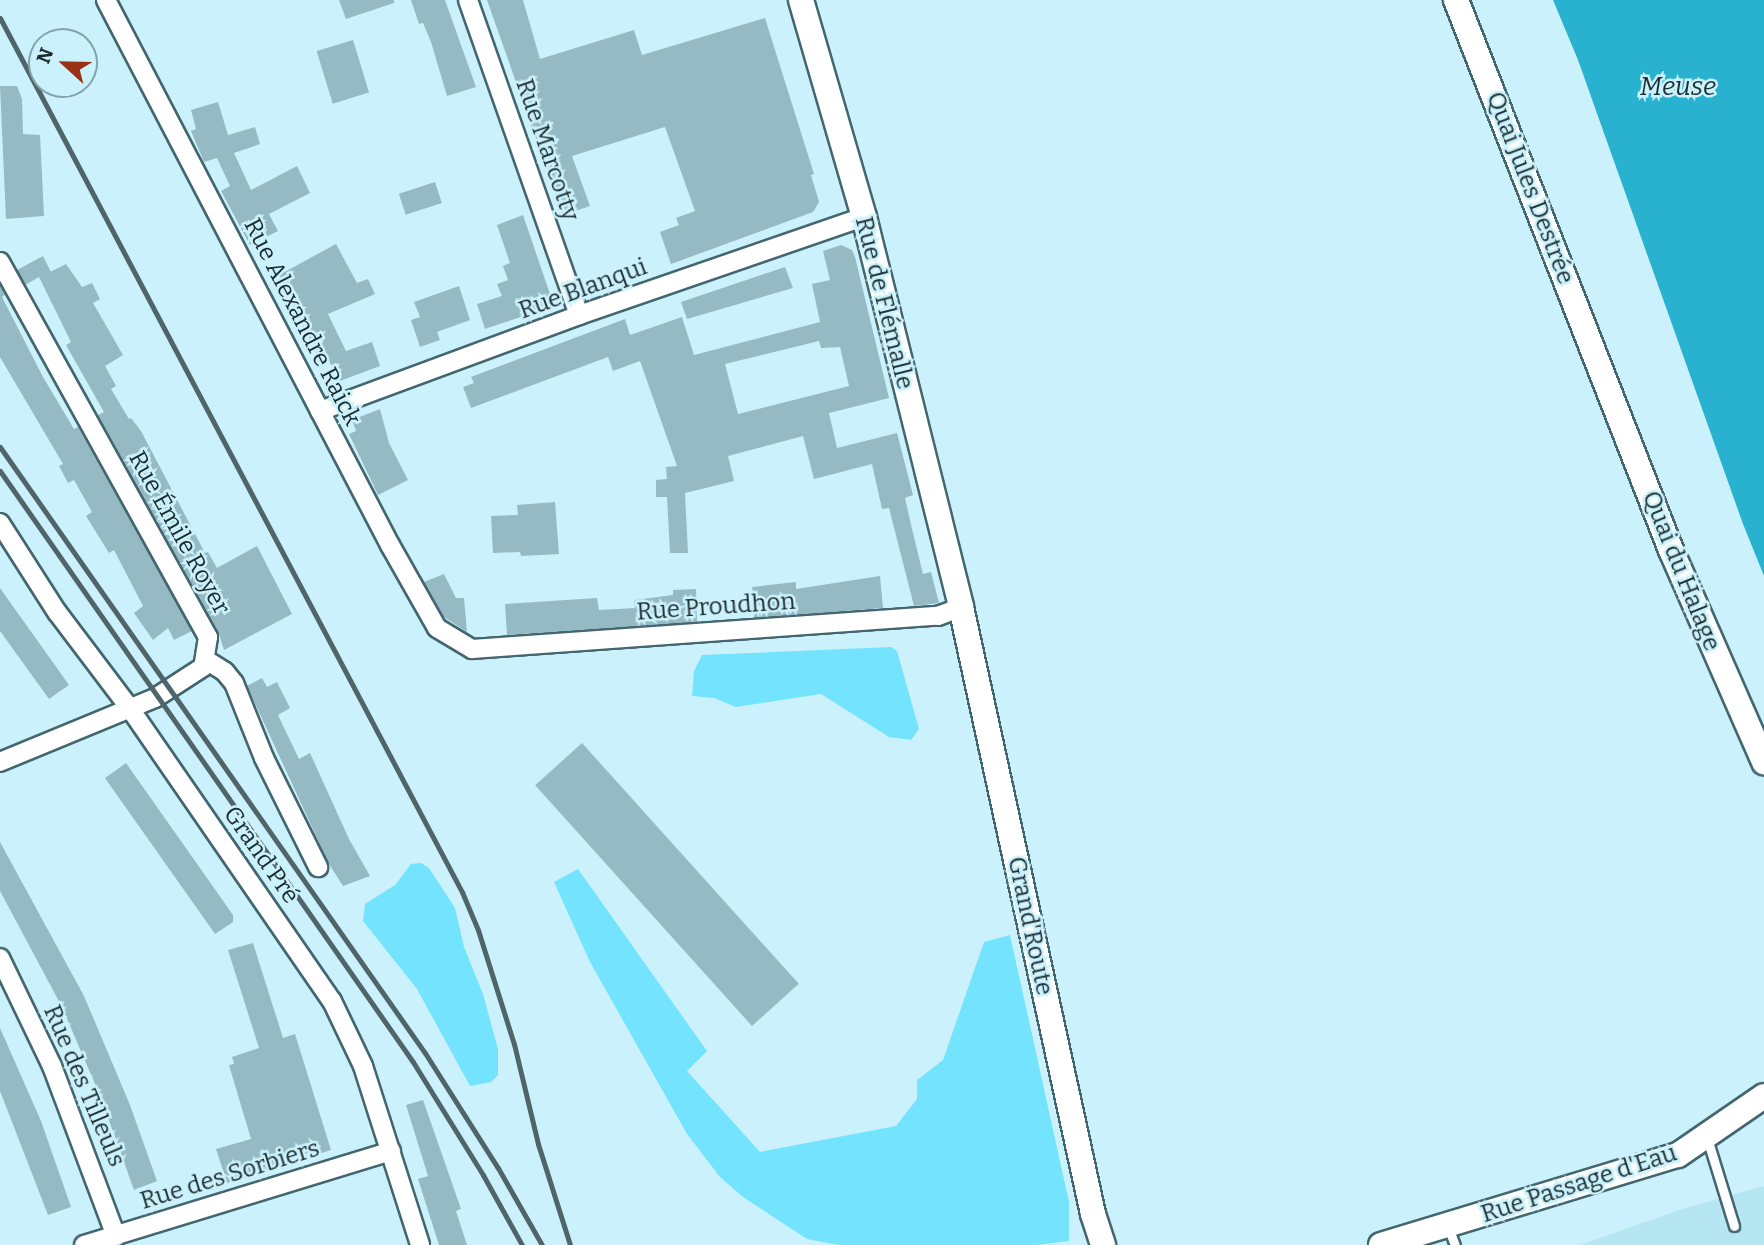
<!DOCTYPE html>
<html>
<head>
<meta charset="utf-8">
<style>
  body { margin:0 }
  #map { position:relative; width:1764px; height:1245px; overflow:hidden; background:#cbf2fc; font-family:Bitter,serif }
  div>[style] { position:absolute }
  [style*='--x'] { left:calc(var(--x)*1px); top:calc(var(--y)*1px); width:calc(var(--w)*1px); rotate:calc(var(--a)*1deg) }
  .built>* { inset:0; background:#b7e6f3 }
  .green>* { inset:0; background:#73e3fe }
  .water>* { inset:0; background:#29b2cf }
  .building>* { inset:0; background:#95bac4; transform-origin:0 0 }
  .roads { filter:drop-shadow(2px 0 #43666f) drop-shadow(-2px 0 #43666f) drop-shadow(0 2px #43666f) drop-shadow(0 -2px #43666f) }
  .lane>* { height:9px; margin:-4.5px; padding:0 4.5px; transform-origin:4.5px; border-radius:4.5px; background:#fff }
  .street>* { height:18px; margin:-9px; padding:0 9px; transform-origin:9px; border-radius:9px; background:#fff }
  .secondary>* { height:24px; margin:-12px; padding:0 12px; transform-origin:12px; border-radius:12px; background:#fff }
  .rail>* { height:5px; margin:-2.5px; padding:0 2.5px; transform-origin:2.5px; border-radius:2.5px; background:#4f656a }
  span { translate:-50% -50%; white-space:nowrap; text-align:center; line-height:1.15; -webkit-text-stroke:5px #cbf2fc; paint-order:stroke }
  .street-label { font-size:24px; color:#1c2b2e }
  .water-label { font-size:26px; color:#1b3136; font-style:italic }
  .north { position:absolute; left:28px; top:28px; width:70px; height:70px; box-sizing:border-box; background:#cbf2fc; border:2px solid #85a2aa; border-radius:50%; rotate:292deg; font-size:19px; font-weight:700; line-height:28px; text-align:center; color:#1c2b2e }
  .north::after { content:''; display:block; margin:auto; width:24px; height:32px; background:#993114; clip-path:polygon(50% 0,100% 100%,50% 72%,0 100%) }
</style>
</head>
<body>
<div id="map">
  <div class="built">
    <i style="clip-path:polygon(1764px 1186px,1764px 1245px,1580px 1245px,1682px 1209px)"></i>
  </div>
  <div class="green">
    <i style="clip-path:polygon(891px 647px,897px 651px,919px 729px,911px 740px,889px 737px,821px 694px,736px 707px,714px 698px,692px 696px,694px 671px,702px 655px)"></i>
    <i style="clip-path:polygon(421px 863px,429px 868px,455px 908px,464px 947px,483px 994px,498px 1049px,498px 1075px,491px 1082px,470px 1086px,417px 989px,363px 921px,365px 904px,395px 885px,411px 864px)"></i>
    <i style="clip-path:polygon(578px 869px,707px 1051px,687px 1071px,760px 1152px,896px 1126px,917px 1099px,917px 1080px,943px 1060px,984px 942px,1010px 935px,1069px 1202px,1069px 1241px,1036px 1245px,839px 1245px,807px 1239px,743px 1197px,720px 1177px,687px 1134px,590px 962px,554px 882px)"></i>
  </div>
  <div class="water">
    <i style="clip-path:polygon(1553px 0,1764px 0,1764px 576px,1743px 524px,1578px 60px)"></i>
  </div>
  <div class="building">
    <i style="clip-path:polygon(339px 0,394px 0,394px 3px,346px 19px)"></i>
    <i style="clip-path:polygon(411px 0,445px 0,476px 87px,447px 96px,431px 42px,423px 23px,419px 24px)"></i>
    <i style="clip-path:polygon(487px 0,523px 0,540px 59px,634px 30px,642px 55px,765px 18px,814px 174px,811px 175px,819px 202px,813px 212px,671px 264px,660px 232px,679px 225px,676px 218px,695px 211px,665px 127px,572px 156px,590px 206px,563px 215px)"></i>
    <i style="left:353px;top:40px;width:55px;height:38px;rotate:73deg"></i>
    <i style="clip-path:polygon(0 86px,17px 86px,22px 99px,23px 134px,40px 135px,44px 216px,6px 219px)"></i>
    <i style="clip-path:polygon(218px 102px,228px 135px,255px 127px,260px 144px,234px 153px,251px 190px,297px 166px,310px 193px,269px 214px,278px 231px,250px 245px,221px 191px,230px 186px,217px 158px,204px 162px,191px 131px,196px 129px,191px 110px)"></i>
    <i style="left:435px;top:182px;width:22px;height:38px;rotate:72deg"></i>
    <i style="clip-path:polygon(523px 215px,551px 297px,544px 309px,485px 329px,477px 304px,502px 296px,497px 284px,508px 280px,503px 266px,510px 263px,497px 225px)"></i>
    <i style="clip-path:polygon(336px 244px,357px 283px,368px 279px,375px 294px,328px 314px,346px 351px,372px 342px,380px 366px,337px 382px,327px 354px,319px 358px,279px 275px)"></i>
    <i style="clip-path:polygon(evenodd,841px 245px,852px 250px,855px 257px,889px 398px,829px 413px,837px 448px,897px 433px,913px 495px,905px 498px,912px 529px,923px 574px,931px 572px,939px 603px,914px 606px,889px 508px,882px 509px,872px 464px,814px 479px,803px 436px,728px 456px,734px 481px,685px 493px,688px 553px,670px 553px,667px 497px,656px 497px,656px 480px,667px 479px,666px 467px,677px 466px,640px 361px,613px 371px,608px 357px,471px 408px,463px 387px,474px 383px,471px 377px,625px 319px,630px 335px,682px 317px,694px 355px,820px 322px,812px 284px,830px 280px,823px 251px,841px 245px,819px 341px,821px 348px,840px 347px,849px 386px,738px 414px,725px 364px,819px 341px)"></i>
    <i style="clip-path:polygon(43px 256px,51px 272px,40px 277px,66px 264px,82px 287px,92px 283px,100px 299px,93px 303px,123px 355px,105px 366px,116px 386px,111px 389px,129px 419px,131px 418px,141px 431px,205px 553px,208px 552px,217px 568px,257px 546px,292px 614px,224px 650px,218px 631px,98px 415px,104px 412px,66px 345px,71px 342px,39px 277px,25px 285px,17px 270px)"></i>
    <i style="clip-path:polygon(785px 267px,793px 288px,687px 319px,681px 302px)"></i>
    <i style="clip-path:polygon(0 285px,5px 295px,2px 297px,43px 377px,74px 429px,78px 427px,192px 631px,174px 640px,168px 628px,153px 640px,134px 613px,143px 606px,114px 550px,109px 553px,86px 516px,92px 512px,74px 480px,68px 483px,59px 466px,63px 464px,0 357px)"></i>
    <i style="clip-path:polygon(459px 286px,470px 320px,437px 332px,440px 340px,420px 347px,411px 320px,420px 317px,414px 302px)"></i>
    <i style="clip-path:polygon(380px 409px,389px 443px,408px 480px,378px 495px,349px 434px,356px 431px,352px 420px)"></i>
    <i style="clip-path:polygon(555px 502px,559px 554px,521px 556px,520px 552px,493px 553px,491px 516px,518px 515px,517px 505px)"></i>
    <i style="clip-path:polygon(444px 574px,456px 598px,464px 598px,467px 632px,444px 617px,424px 582px)"></i>
    <i style="clip-path:polygon(880px 576px,883px 608px,754px 618px,752px 587px,796px 582px,796px 589px)"></i>
    <i style="clip-path:polygon(0 588px,69px 685px,49px 699px,0 631px)"></i>
    <i style="clip-path:polygon(696px 589px,697px 622px,507px 635px,505px 604px,597px 598px,599px 610px,635px 608px,634px 600px,673px 595px,673px 590px)"></i>
    <i style="clip-path:polygon(262px 678px,267px 687px,277px 682px,290px 708px,278px 715px,299px 759px,310px 753px,349px 839px,370px 876px,343px 886px,329px 864px,247px 686px)"></i>
    <i style="left:582px;top:743px;width:324px;height:63px;rotate:48deg"></i>
    <i style="clip-path:polygon(126px 763px,233px 915px,233px 922px,215px 934px,105px 778px)"></i>
    <i style="clip-path:polygon(0 842px,84px 996px,130px 1105px,157px 1181px,134px 1190px,101px 1098px,62px 1007px,0 891px)"></i>
    <i style="clip-path:polygon(253px 943px,283px 1038px,295px 1034px,331px 1150px,227px 1183px,216px 1149px,251px 1139px,229px 1065px,234px 1064px,232px 1057px,259px 1048px,228px 950px)"></i>
    <i style="clip-path:polygon(0 1028px,41px 1121px,71px 1207px,48px 1215px,0 1091px)"></i>
    <i style="clip-path:polygon(423px 1100px,461px 1209px,456px 1211px,467px 1245px,439px 1245px,418px 1179px,428px 1176px,406px 1105px)"></i>
  </div>
  <div class="roads">
    <div class="lane">
      <i style="--x:1707;--y:1138;--w:92;--a:72.9"></i>
      <i style="--x:1448;--y:1227;--w:19;--a:69"></i>
    </div>
    <div class="street">
      <i style="--x:106;--y:0;--w:615;--a:62.48"></i>
      <i style="--x:390;--y:545;--w:95;--a:60.5"></i>
      <i style="--x:437;--y:628;--w:41;--a:31"></i>
      <i style="--x:472;--y:649;--w:467;--a:-4.1"></i>
      <i style="--x:938;--y:616;--w:25;--a:-21"></i>
      <i style="--x:468;--y:0;--w:334;--a:70.6"></i>
      <i style="--x:0;--y:262;--w:429;--a:61"></i>
      <i style="--x:208;--y:637;--w:30;--a:99"></i>
      <i style="--x:203;--y:667;--w:57;--a:147.1"></i>
      <i style="--x:155;--y:698;--w:168;--a:157.6"></i>
      <i style="--x:320;--y:411;--w:276;--a:-20.3"></i>
      <i style="--x:579;--y:315;--w:301;--a:-19"></i>
      <i style="--x:0;--y:523;--w:106;--a:57.4"></i>
      <i style="--x:57;--y:612;--w:123;--a:52.9"></i>
      <i style="--x:131;--y:710;--w:354;--a:55.4"></i>
      <i style="--x:332;--y:1001;--w:72;--a:64.5"></i>
      <i style="--x:363;--y:1066;--w:188;--a:72.3"></i>
      <i style="--x:206;--y:660;--w:22;--a:32"></i>
      <i style="--x:225;--y:672;--w:14;--a:51"></i>
      <i style="--x:234;--y:683;--w:81;--a:68.2"></i>
      <i style="--x:264;--y:758;--w:122;--a:63.6"></i>
      <i style="--x:0;--y:958;--w:120;--a:64.3"></i>
      <i style="--x:52;--y:1066;--w:182;--a:69.4"></i>
      <i style="--x:84;--y:1245;--w:321;--a:-17"></i>
    </div>
    <div class="secondary">
      <i style="--x:801;--y:0;--w:226;--a:73.8"></i>
      <i style="--x:864;--y:217;--w:402;--a:76"></i>
      <i style="--x:961;--y:607;--w:621;--a:77.73"></i>
      <i style="--x:1093;--y:1214;--w:33;--a:72"></i>
      <i style="--x:1456;--y:0;--w:591;--a:68.65"></i>
      <i style="--x:1671;--y:550;--w:232;--a:66.3"></i>
      <i style="--x:1381;--y:1245;--w:310;--a:-16.9"></i>
      <i style="--x:1678;--y:1155;--w:104;--a:-34.5"></i>
    </div>
  </div>
  <div class="rail">
    <i style="--x:0;--y:18;--w:989;--a:62.14"></i>
    <i style="--x:462;--y:892;--w:41;--a:67.2"></i>
    <i style="--x:478;--y:930;--w:120;--a:72.5"></i>
    <i style="--x:514;--y:1044;--w:103;--a:76.5"></i>
    <i style="--x:538;--y:1144;--w:106;--a:72.4"></i>
    <i style="--x:0;--y:447;--w:740;--a:54.96"></i>
    <i style="--x:425;--y:1053;--w:136;--a:57.6"></i>
    <i style="--x:498;--y:1168;--w:89;--a:60.3"></i>
    <i style="--x:0;--y:471;--w:721;--a:55.05"></i>
    <i style="--x:413;--y:1062;--w:133;--a:58.2"></i>
    <i style="--x:483;--y:1175;--w:80;--a:60.9"></i>
  </div>
  <div class="street-label">
    <span style="left:547px;top:150px;rotate:71deg">Rue Marcotty</span>
    <span style="left:1530px;top:188px;rotate:69deg">Quai Jules Destrée</span>
    <span style="left:583px;top:289px;rotate:-20deg">Rue Blanqui</span>
    <span style="left:884px;top:303px;rotate:76deg">Rue de Flémalle</span>
    <span style="left:302px;top:322px;rotate:63deg">Rue Alexandre Raick</span>
    <span style="left:179px;top:533px;rotate:61deg">Rue Émile Royer</span>
    <span style="left:1681px;top:571px;rotate:68deg">Quai du Halage</span>
    <span style="left:716px;top:607px;rotate:-4deg">Rue Proudhon</span>
    <span style="left:261px;top:855px;rotate:55deg">Grand Pré</span>
    <span style="left:1030px;top:926px;rotate:78deg">Grand'Route</span>
    <span style="left:84px;top:1086px;rotate:67deg">Rue des Tilleuls</span>
    <span style="left:230px;top:1175px;rotate:-17deg">Rue des Sorbiers</span>
    <span style="left:1579px;top:1184px;rotate:-18deg">Rue Passage d'Eau</span>
  </div>
  <div class="water-label">
    <span style="left:1678px;top:87px">Meuse</span>
  </div>
  <div class="north">N</div>
</div>
</body>
</html>
